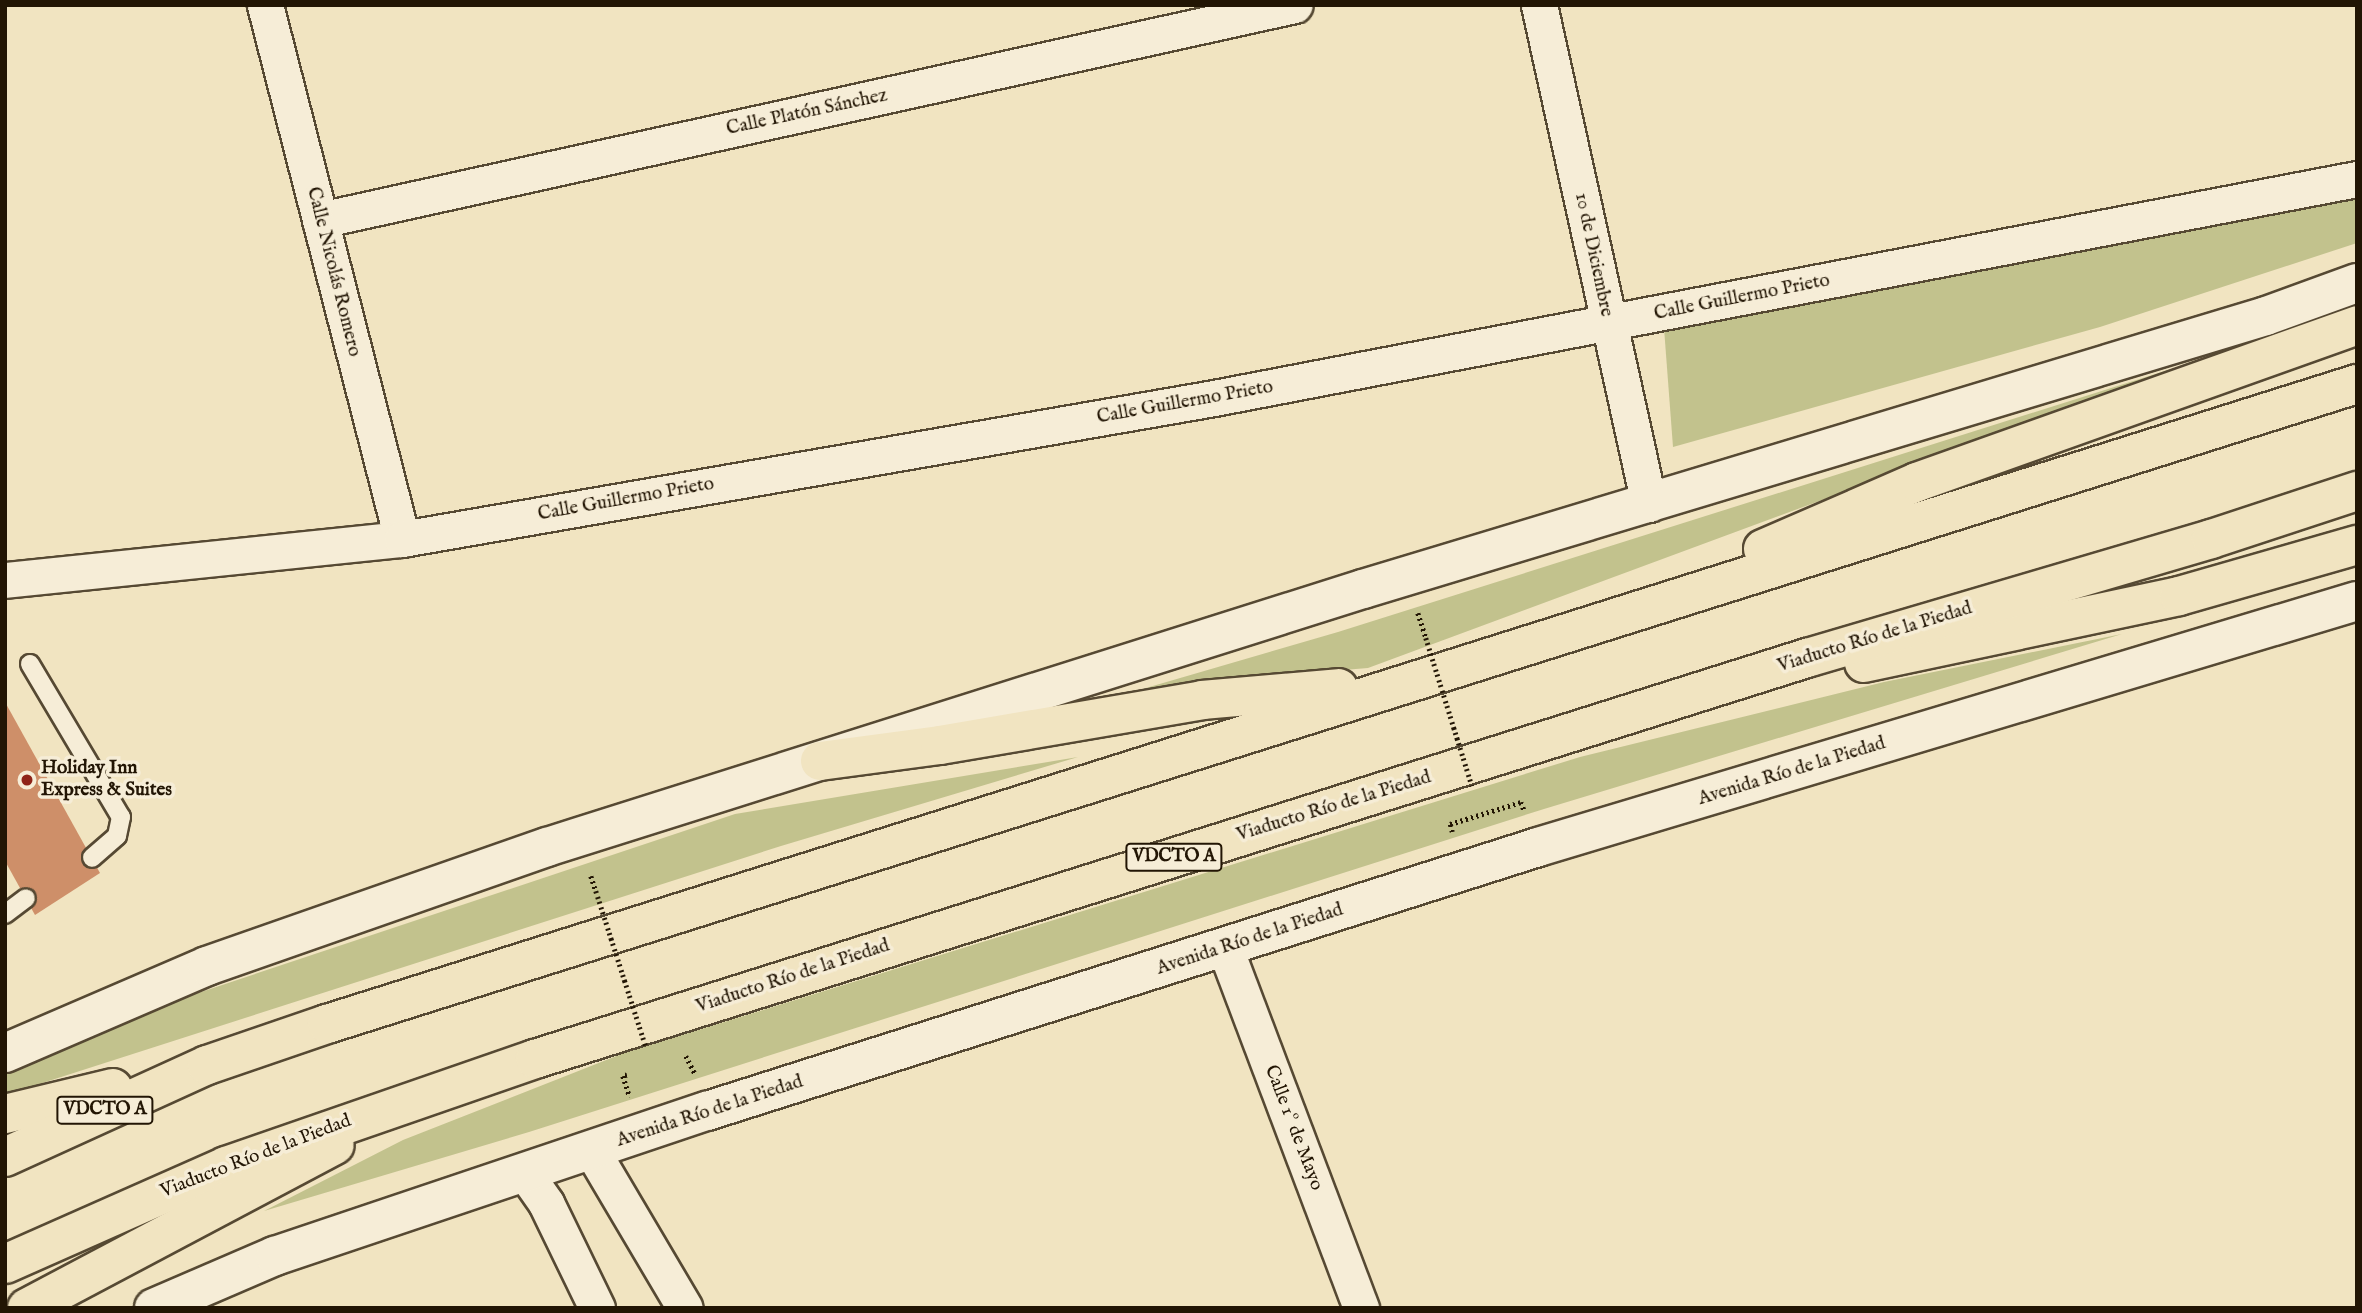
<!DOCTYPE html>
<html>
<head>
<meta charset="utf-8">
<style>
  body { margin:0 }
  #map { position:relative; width:2362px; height:1313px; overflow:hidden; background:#f1e4c1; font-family:"IM FELL English",serif }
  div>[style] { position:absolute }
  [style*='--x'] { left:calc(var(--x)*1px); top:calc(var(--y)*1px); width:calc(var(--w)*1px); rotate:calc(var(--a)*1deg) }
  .green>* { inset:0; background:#c2c28d }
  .building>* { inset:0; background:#ce8f69 }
  .path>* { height:4.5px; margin-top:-2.25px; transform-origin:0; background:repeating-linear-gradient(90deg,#221504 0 2px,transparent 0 5.5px) }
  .roads { filter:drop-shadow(2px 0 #564933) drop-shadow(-2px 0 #564933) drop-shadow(0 2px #564933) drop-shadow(0 -2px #564933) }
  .service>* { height:18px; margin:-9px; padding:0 9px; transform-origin:9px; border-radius:9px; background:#f6edd7 }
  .minor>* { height:35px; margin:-17.5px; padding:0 17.5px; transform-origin:17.5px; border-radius:17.5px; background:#f6edd7 }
  .secondary>* { height:38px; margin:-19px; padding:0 19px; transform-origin:19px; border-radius:19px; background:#f6edd7 }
  .motorway>* { height:38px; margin:-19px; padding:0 19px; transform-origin:19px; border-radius:19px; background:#f1e4c1 }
  .path-bridge>* { height:4.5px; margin-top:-2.25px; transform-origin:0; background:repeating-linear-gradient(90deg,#221504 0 2px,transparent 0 5.5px) }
  .dots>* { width:19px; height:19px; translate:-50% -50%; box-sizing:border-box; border:4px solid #f6edd7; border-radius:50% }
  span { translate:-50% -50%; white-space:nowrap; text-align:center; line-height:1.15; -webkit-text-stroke:7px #f6edd7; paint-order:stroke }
  .shield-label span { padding:2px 5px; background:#f6edd7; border:2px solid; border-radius:5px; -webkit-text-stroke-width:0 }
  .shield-label { font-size:18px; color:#221504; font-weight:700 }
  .street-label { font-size:19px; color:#221504 }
  .poi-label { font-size:19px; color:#221504; font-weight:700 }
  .left { translate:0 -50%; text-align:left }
  .frame { position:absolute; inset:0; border:7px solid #221504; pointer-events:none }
</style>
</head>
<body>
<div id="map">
  <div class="green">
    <i style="clip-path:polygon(2357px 196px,2357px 243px,2100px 327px,1673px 447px,1664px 328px)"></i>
    <i style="clip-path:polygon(2203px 359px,1368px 668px,1295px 674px,1091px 704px,1338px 632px)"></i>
    <i style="clip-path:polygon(2122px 634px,1544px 809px,529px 1132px,264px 1211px,403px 1140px,624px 1053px,1580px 757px,1884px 682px)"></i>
    <i style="clip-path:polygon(1078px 757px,781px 846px,5px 1095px,5px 1066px,105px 1024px,735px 814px)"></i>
  </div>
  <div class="building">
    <i style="clip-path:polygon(5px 702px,100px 873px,35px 915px,5px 861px)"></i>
  </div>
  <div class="path">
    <i style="--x:1418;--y:613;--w:26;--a:72"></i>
    <i style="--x:1452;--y:832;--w:8;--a:-104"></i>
    <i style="--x:1450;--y:824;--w:74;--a:-17.2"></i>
    <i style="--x:1521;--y:802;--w:9;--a:69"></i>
    <i style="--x:591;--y:876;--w:16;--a:72"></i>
    <i style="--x:686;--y:1056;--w:20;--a:63"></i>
    <i style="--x:627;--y:1075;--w:4;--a:166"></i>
    <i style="--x:623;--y:1076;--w:22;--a:72"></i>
  </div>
  <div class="roads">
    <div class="service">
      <i style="--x:30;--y:664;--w:178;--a:59.3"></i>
      <i style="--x:121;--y:817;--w:19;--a:102"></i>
      <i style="--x:117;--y:836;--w:33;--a:139"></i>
      <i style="--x:5;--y:914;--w:26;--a:-37"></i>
    </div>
    <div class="minor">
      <i style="--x:265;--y:5;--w:551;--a:75.61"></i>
      <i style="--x:1539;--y:5;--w:511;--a:77.57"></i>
      <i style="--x:320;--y:220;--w:998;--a:-12.44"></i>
      <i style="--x:5;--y:580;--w:399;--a:-5.9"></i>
      <i style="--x:402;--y:539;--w:824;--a:-9.85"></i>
      <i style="--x:1214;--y:398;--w:1164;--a:-10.85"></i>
      <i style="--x:1225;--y:948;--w:385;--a:69.3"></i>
      <i style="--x:592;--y:1151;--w:182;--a:59.4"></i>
      <i style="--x:525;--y:1173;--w:37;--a:55"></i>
      <i style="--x:546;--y:1203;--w:117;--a:64.1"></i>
    </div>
    <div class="secondary">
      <i style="--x:5;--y:1053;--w:220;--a:-23.3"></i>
      <i style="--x:207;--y:966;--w:360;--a:-19.3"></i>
      <i style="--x:547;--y:847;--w:856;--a:-17.55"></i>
      <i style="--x:1363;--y:589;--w:943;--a:-16.82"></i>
      <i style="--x:2266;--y:316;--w:97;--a:-19.9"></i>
      <i style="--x:154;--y:1308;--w:132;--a:-23.3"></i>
      <i style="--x:275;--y:1256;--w:456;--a:-18.6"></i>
      <i style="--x:707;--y:1111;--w:872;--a:-17.62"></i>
      <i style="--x:1538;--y:847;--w:855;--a:-16.72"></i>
    </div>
    <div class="motorway">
      <i style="--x:1763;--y:549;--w:168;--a:-23.5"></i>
      <i style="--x:1917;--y:482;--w:467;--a:-19.6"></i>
      <i style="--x:1864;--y:663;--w:322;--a:-12"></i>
      <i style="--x:2179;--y:596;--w:185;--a:-16"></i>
      <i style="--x:820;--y:761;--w:121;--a:-7.6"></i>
      <i style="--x:940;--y:745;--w:266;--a:-9.7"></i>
      <i style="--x:1202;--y:700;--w:137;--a:-5"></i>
      <i style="--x:5;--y:1114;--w:111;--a:-13.5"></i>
      <i style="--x:5;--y:1157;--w:222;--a:-24.5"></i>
      <i style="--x:207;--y:1065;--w:127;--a:-18.9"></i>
      <i style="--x:327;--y:1024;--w:2128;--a:-17.5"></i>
      <i style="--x:5;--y:1264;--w:242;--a:-23.9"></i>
      <i style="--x:226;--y:1166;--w:327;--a:-19.1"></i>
      <i style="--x:535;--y:1059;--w:1334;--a:-17.5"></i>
      <i style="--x:1807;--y:658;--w:421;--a:-16.4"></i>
      <i style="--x:2211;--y:539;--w:154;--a:-18.2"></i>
      <i style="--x:27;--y:1308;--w:348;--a:-27.9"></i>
    </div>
  </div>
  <div class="path-bridge">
    <i style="--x:1426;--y:638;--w:155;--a:72.7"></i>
    <i style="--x:596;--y:891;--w:164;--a:72.2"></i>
  </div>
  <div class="dots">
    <i style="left:27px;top:780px;background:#8f2418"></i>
  </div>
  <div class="shield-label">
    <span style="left:1174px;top:857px">VDCTO A</span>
    <span style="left:105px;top:1110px">VDCTO A</span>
  </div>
  <div class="street-label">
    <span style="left:807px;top:113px;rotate:-12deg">Calle Platón Sánchez</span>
    <span style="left:1593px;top:255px;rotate:78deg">10 de Diciembre</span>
    <span style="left:333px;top:272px;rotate:76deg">Calle Nicolás Romero</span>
    <span style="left:1742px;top:298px;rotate:-11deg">Calle Guillermo Prieto</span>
    <span style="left:1185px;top:403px;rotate:-10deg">Calle Guillermo Prieto</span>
    <span style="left:626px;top:500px;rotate:-10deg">Calle Guillermo Prieto</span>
    <span style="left:1875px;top:638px;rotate:-17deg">Viaducto Río de la Piedad</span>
    <span style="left:1792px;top:772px;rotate:-17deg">Avenida Río de la Piedad</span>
    <span style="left:1334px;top:807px;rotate:-17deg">Viaducto Río de la Piedad</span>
    <span style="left:1250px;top:940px;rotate:-18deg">Avenida Río de la Piedad</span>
    <span style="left:793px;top:977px;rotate:-18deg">Viaducto Río de la Piedad</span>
    <span style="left:710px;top:1112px;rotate:-18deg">Avenida Río de la Piedad</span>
    <span style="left:1293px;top:1128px;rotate:69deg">Calle 1º de Mayo</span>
    <span style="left:256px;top:1157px;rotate:-21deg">Viaducto Río de la Piedad</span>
  </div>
  <div class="poi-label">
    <span class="left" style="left:41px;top:780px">Holiday Inn<br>Express &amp; Suites</span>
  </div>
  <div class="frame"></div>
</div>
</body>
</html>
